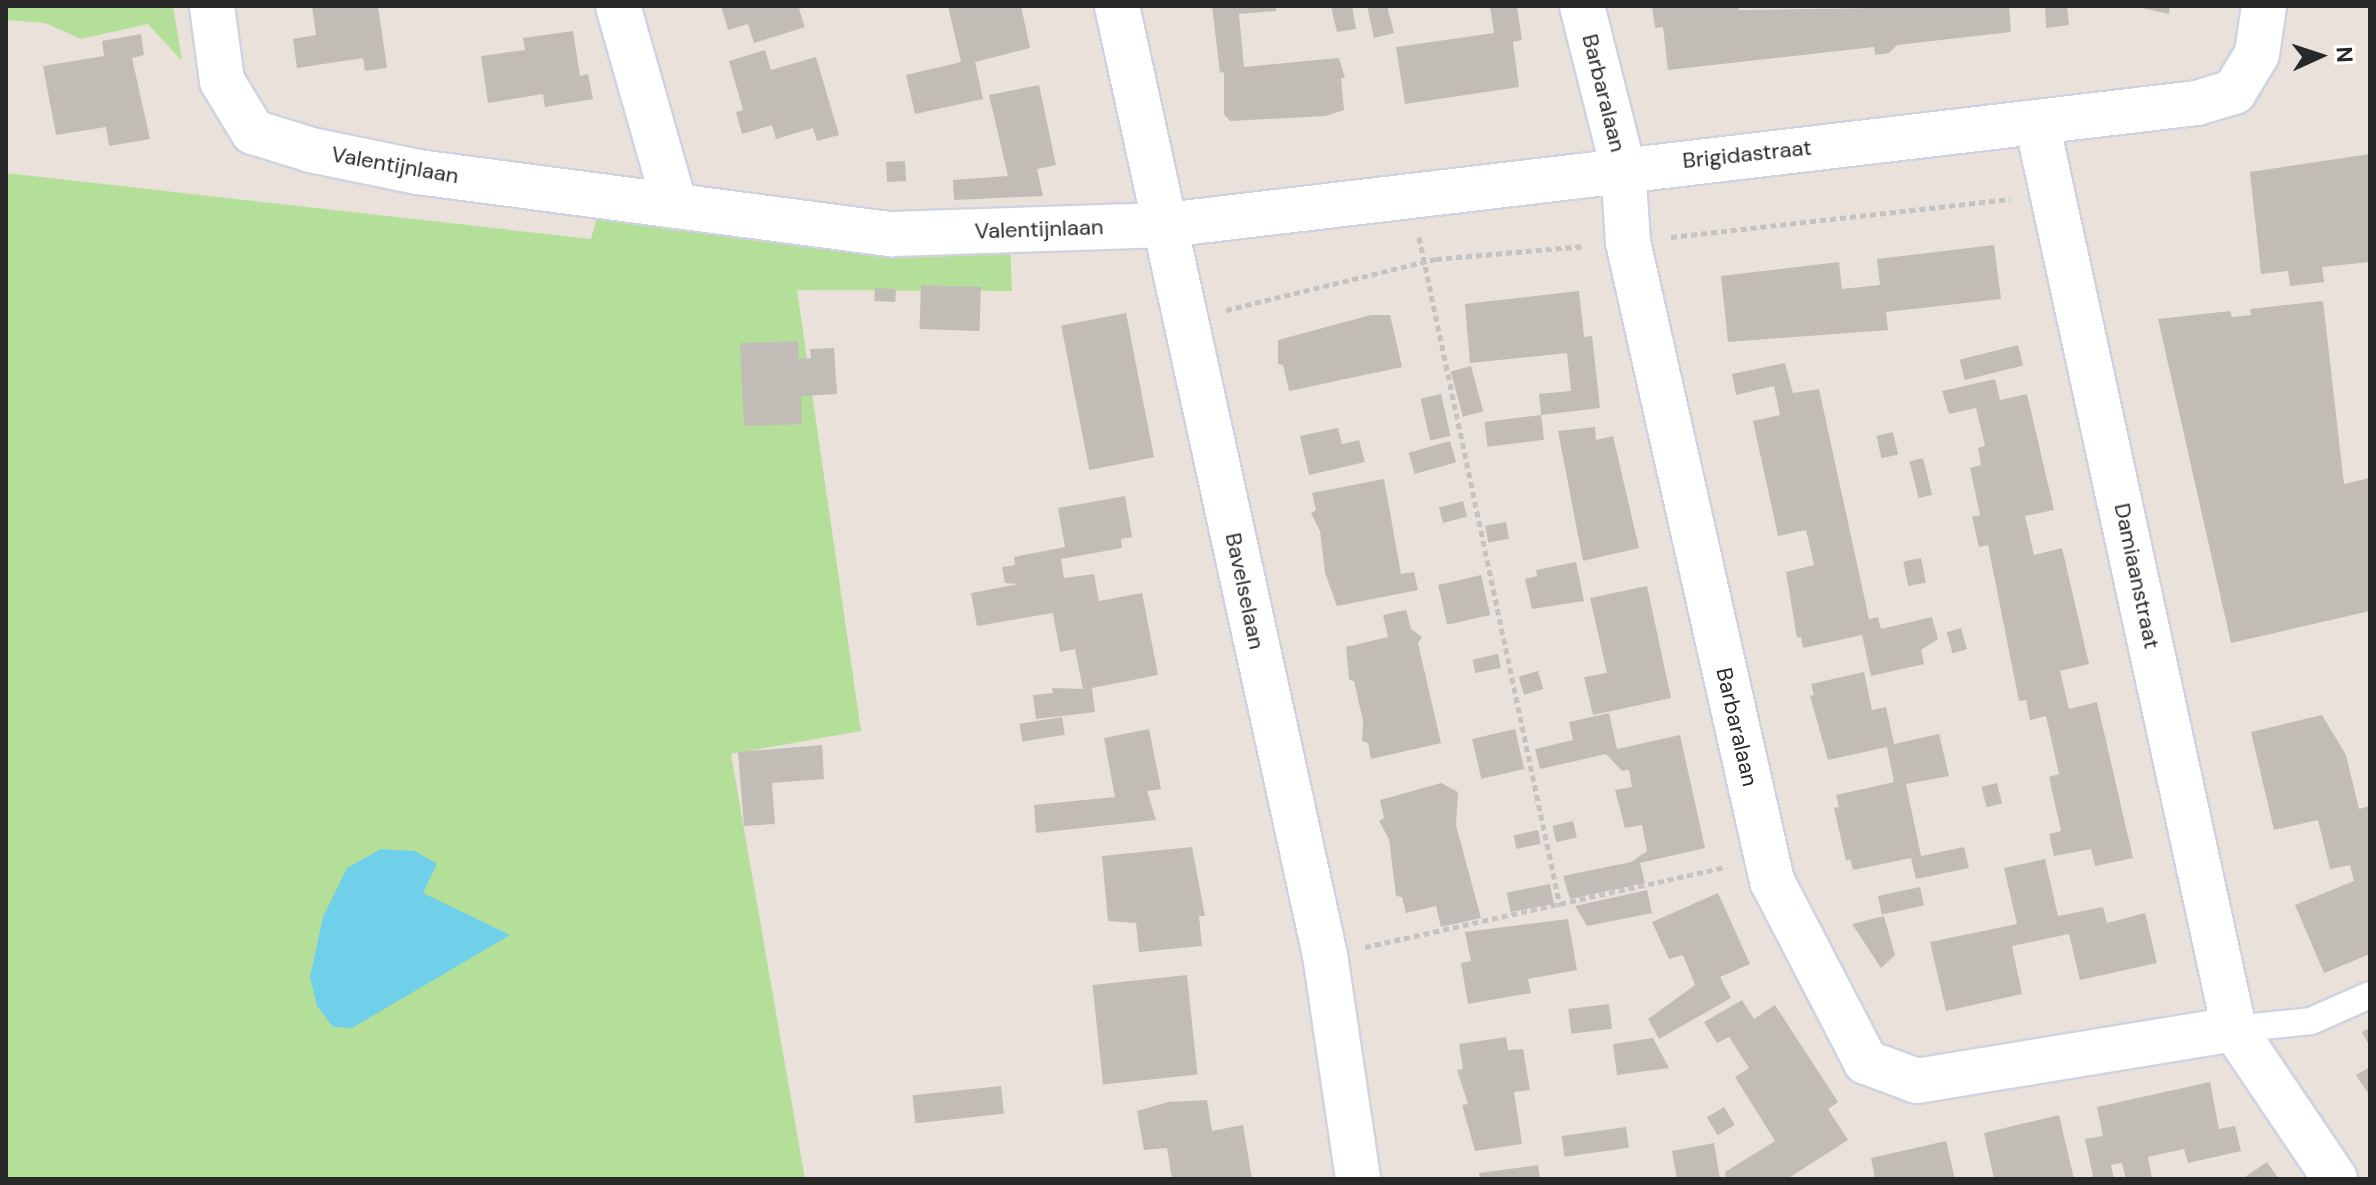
<!DOCTYPE html>
<html>
<head>
<meta charset="utf-8">
<style>
  body { margin:0 }
  #map { position:relative; width:2376px; height:1185px; overflow:hidden; background:#eae2da; font-family:"DM Sans",sans-serif }
  div>[style] { position:absolute }
  [style*='--x'] { left:calc(var(--x)*1px); top:calc(var(--y)*1px); width:calc(var(--w)*1px); rotate:calc(var(--a)*1deg) }
  .green>* { inset:0; background:#b4df98 }
  .water>* { inset:0; background:#70d0e9 }
  .building>* { inset:0; background:#c2bcb7; transform-origin:0 0 }
  .path>* { height:5px; margin-top:-2.5px; transform-origin:0; background:repeating-linear-gradient(90deg,#c3c3c3 0 6px,transparent 0 10px) }
  .roads { filter:drop-shadow(2px 0 #cfd3e1) drop-shadow(-2px 0 #cfd3e1) drop-shadow(0 2px #cfd3e1) drop-shadow(0 -2px #cfd3e1) }
  .service>* { height:26px; margin:-13px; padding:0 13px; transform-origin:13px; border-radius:13px; background:#fff }
  .minor>* { height:44px; margin:-22px; padding:0 22px; transform-origin:22px; border-radius:22px; background:#fff }
  span { translate:-50% -50%; white-space:nowrap; text-align:center; line-height:1.15; -webkit-text-stroke:7px #fff; paint-order:stroke }
  .street-label { font-size:22px; color:#282828 }
  .frame { position:absolute; inset:0; border:8px solid #282828; pointer-events:none }
  .north { position:absolute; left:2280px; top:16px; width:80px; height:80px; -webkit-text-stroke:6px #fff; paint-order:stroke; rotate:87deg; font-size:22px; font-weight:700; line-height:32px; text-align:center; color:#282828 }
  .north::after { content:''; display:block; margin:auto; width:28px; height:36px; background:#282828; clip-path:polygon(50% 0,100% 100%,50% 72%,0 100%) }
</style>
</head>
<body>
<div id="map">
  <div class="green">
    <i style="clip-path:polygon(6px 6px,173px 6px,182px 61px,148px 24px,81px 39px,45px 23px,6px 20px)"></i>
    <i style="clip-path:polygon(6px 173px,591px 239px,600px 206px,1010px 241px,1012px 291px,797px 290px,861px 731px,731px 754px,805px 1179px,6px 1179px)"></i>
  </div>
  <div class="water">
    <i style="clip-path:polygon(381px 849px,415px 851px,437px 864px,423px 893px,510px 935px,352px 1028px,333px 1027px,317px 1006px,310px 977px,323px 917px,347px 868px)"></i>
  </div>
  <div class="building">
    <i style="clip-path:polygon(312px 6px,378px 6px,387px 68px,365px 71px,363px 58px,297px 68px,293px 39px,316px 35px)"></i>
    <i style="clip-path:polygon(721px 6px,805px 6px,799px 9px,805px 27px,754px 43px,748px 24px,728px 30px)"></i>
    <i style="clip-path:polygon(948px 6px,1021px 6px,1030px 48px,975px 62px,983px 99px,915px 114px,906px 75px,961px 62px)"></i>
    <i style="clip-path:polygon(1212px 6px,1276px 6px,1276px 11px,1239px 14px,1244px 67px,1339px 58px,1345px 78px,1341px 78px,1344px 110px,1325px 116px,1230px 121px,1224px 114px,1224px 72px,1220px 73px)"></i>
    <i style="clip-path:polygon(1331px 6px,1352px 6px,1356px 29px,1337px 32px)"></i>
    <i style="clip-path:polygon(1367px 6px,1387px 6px,1394px 33px,1374px 38px)"></i>
    <i style="clip-path:polygon(1490px 6px,1517px 6px,1522px 40px,1513px 42px,1519px 87px,1405px 104px,1396px 47px,1494px 33px)"></i>
    <i style="clip-path:polygon(1652px 6px,1738px 6px,1739px 10px,2009px 6px,2011px 32px,1897px 45px,1889px 53px,1875px 55px,1874px 47px,1668px 70px,1663px 27px,1655px 28px)"></i>
    <i style="clip-path:polygon(2045px 6px,2067px 6px,2069px 25px,2046px 28px)"></i>
    <i style="clip-path:polygon(2132px 6px,2170px 6px,2169px 14px)"></i>
    <i style="clip-path:polygon(573px 31px,580px 76px,588px 74px,593px 99px,545px 107px,543px 94px,488px 103px,481px 56px,525px 50px,523px 38px)"></i>
    <i style="clip-path:polygon(141px 34px,144px 55px,132px 58px,150px 139px,109px 146px,106px 127px,56px 135px,43px 66px,104px 56px,102px 41px)"></i>
    <i style="clip-path:polygon(765px 50px,771px 70px,816px 57px,839px 135px,817px 141px,813px 128px,776px 139px,772px 125px,742px 134px,736px 112px,743px 110px,729px 61px)"></i>
    <i style="clip-path:polygon(1039px 85px,1056px 165px,1037px 169px,1043px 196px,954px 200px,953px 180px,1008px 176px,989px 95px)"></i>
    <i style="clip-path:polygon(2370px 154px,2370px 262px,2322px 267px,2324px 282px,2290px 286px,2288px 271px,2261px 274px,2250px 172px)"></i>
    <i style="left:905px;top:161px;width:20px;height:19px;rotate:87deg"></i>
    <i style="clip-path:polygon(1994px 245px,2001px 299px,1886px 312px,1888px 330px,1728px 342px,1721px 276px,1839px 262px,1842px 289px,1880px 285px,1877px 259px)"></i>
    <i style="left:921px;top:285px;width:60px;height:44px;rotate:2deg"></i>
    <i style="left:875px;top:288px;width:21px;height:13px;rotate:3deg"></i>
    <i style="clip-path:polygon(1579px 291px,1584px 337px,1592px 336px,1600px 408px,1541px 415px,1539px 394px,1571px 391px,1567px 353px,1470px 363px,1465px 304px)"></i>
    <i style="clip-path:polygon(2323px 301px,2344px 484px,2370px 478px,2370px 611px,2231px 643px,2158px 319px,2230px 311px,2232px 317px,2251px 315px,2250px 309px)"></i>
    <i style="left:1126px;top:313px;width:147px;height:66px;rotate:79deg"></i>
    <i style="clip-path:polygon(1371px 315px,1390px 315px,1402px 367px,1289px 391px,1283px 365px,1278px 364px,1278px 340px)"></i>
    <i style="clip-path:polygon(798px 341px,799px 359px,811px 358px,810px 349px,834px 348px,837px 394px,801px 396px,802px 424px,744px 426px,740px 343px)"></i>
    <i style="left:2018px;top:345px;width:21px;height:60px;rotate:76deg"></i>
    <i style="clip-path:polygon(1785px 363px,1793px 393px,1819px 389px,1869px 619px,1878px 617px,1881px 629px,1932px 617px,1938px 639px,1921px 650px,1924px 664px,1871px 676px,1862px 635px,1803px 648px,1801px 637px,1797px 638px,1786px 572px,1814px 565px,1806px 530px,1778px 536px,1753px 421px,1780px 415px,1774px 386px,1736px 395px,1732px 374px)"></i>
    <i style="left:1471px;top:366px;width:47px;height:21px;rotate:75deg"></i>
    <i style="clip-path:polygon(1995px 379px,2000px 400px,2027px 394px,2054px 510px,2025px 516px,2034px 555px,2062px 548px,2089px 664px,2060px 671px,2069px 709px,2097px 702px,2133px 858px,2095px 866px,2091px 849px,2054px 856px,2049px 834px,2061px 831px,2049px 777px,2059px 774px,2046px 716px,2030px 720px,2026px 700px,2019px 701px,1988px 545px,1979px 547px,1972px 517px,1980px 515px,1970px 468px,1981px 465px,1978px 448px,1985px 446px,1976px 408px,1949px 414px,1942px 391px)"></i>
    <i style="left:1441px;top:394px;width:43px;height:21px;rotate:77deg"></i>
    <i style="left:1541px;top:415px;width:25px;height:57px;rotate:83deg"></i>
    <i style="clip-path:polygon(1595px 427px,1596px 440px,1613px 436px,1639px 548px,1583px 561px,1558px 431px)"></i>
    <i style="clip-path:polygon(1338px 428px,1342px 444px,1359px 440px,1365px 462px,1309px 475px,1300px 436px)"></i>
    <i style="left:1893px;top:432px;width:23px;height:17px;rotate:77deg"></i>
    <i style="left:1450px;top:441px;width:22px;height:43px;rotate:74deg"></i>
    <i style="left:1923px;top:458px;width:38px;height:14px;rotate:76deg"></i>
    <i style="clip-path:polygon(1384px 479px,1401px 574px,1414px 572px,1418px 590px,1337px 606px,1325px 573px,1320px 531px,1311px 513px,1316px 510px,1312px 493px)"></i>
    <i style="clip-path:polygon(1125px 496px,1132px 537px,1121px 539px,1122px 548px,1061px 559px,1064px 578px,1094px 574px,1099px 601px,1142px 593px,1158px 675px,1092px 688px,1095px 712px,1036px 719px,1033px 695px,1053px 693px,1052px 688px,1083px 689px,1075px 649px,1060px 652px,1053px 613px,977px 626px,971px 593px,1019px 584px,1005px 583px,1002px 567px,1015px 565px,1014px 557px,1065px 547px,1058px 508px)"></i>
    <i style="left:1463px;top:501px;width:16px;height:25px;rotate:75deg"></i>
    <i style="left:1506px;top:522px;width:17px;height:21px;rotate:80deg"></i>
    <i style="left:1921px;top:558px;width:25px;height:18px;rotate:79deg"></i>
    <i style="clip-path:polygon(1576px 562px,1584px 601px,1532px 609px,1525px 579px,1537px 576px,1536px 570px)"></i>
    <i style="left:1481px;top:575px;width:41px;height:44px;rotate:77deg"></i>
    <i style="clip-path:polygon(1647px 586px,1671px 698px,1593px 715px,1584px 677px,1607px 673px,1590px 598px)"></i>
    <i style="clip-path:polygon(1406px 610px,1411px 629px,1422px 637px,1418px 643px,1441px 743px,1371px 759px,1368px 743px,1362px 741px,1363px 721px,1354px 681px,1349px 680px,1346px 647px,1388px 637px,1383px 615px)"></i>
    <i style="left:1961px;top:628px;width:22px;height:15px;rotate:74deg"></i>
    <i style="left:1498px;top:654px;width:14px;height:26px;rotate:78deg"></i>
    <i style="left:1538px;top:671px;width:19px;height:20px;rotate:74deg"></i>
    <i style="clip-path:polygon(1864px 672px,1872px 710px,1886px 707px,1894px 744px,1939px 734px,1949px 776px,1906px 784px,1921px 856px,1964px 847px,1969px 868px,1916px 879px,1911px 858px,1853px 870px,1850px 859px,1846px 861px,1834px 808px,1839px 807px,1836px 795px,1894px 782px,1887px 747px,1828px 760px,1810px 696px,1814px 695px,1811px 684px)"></i>
    <i style="clip-path:polygon(1609px 713px,1617px 749px,1680px 735px,1705px 848px,1640px 863px,1645px 883px,1570px 899px,1563px 876px,1631px 862px,1647px 851px,1642px 825px,1625px 828px,1615px 790px,1632px 787px,1629px 770px,1622px 771px,1606px 754px,1540px 769px,1535px 749px,1573px 740px,1569px 722px)"></i>
    <i style="clip-path:polygon(2322px 715px,2346px 755px,2359px 809px,2370px 806px,2370px 954px,2324px 973px,2295px 905px,2354px 881px,2350px 865px,2330px 869px,2318px 820px,2274px 830px,2251px 732px)"></i>
    <i style="left:1062px;top:717px;width:18px;height:43px;rotate:81deg"></i>
    <i style="clip-path:polygon(1149px 729px,1161px 789px,1147px 791px,1156px 820px,1036px 833px,1034px 805px,1115px 797px,1104px 738px)"></i>
    <i style="left:1515px;top:729px;width:41px;height:44px;rotate:77deg"></i>
    <i style="clip-path:polygon(822px 745px,824px 779px,772px 783px,775px 824px,744px 826px,738px 752px)"></i>
    <i style="clip-path:polygon(1441px 783px,1458px 792px,1456px 825px,1481px 918px,1441px 927px,1436px 906px,1406px 913px,1402px 897px,1396px 896px,1389px 839px,1379px 821px,1384px 818px,1380px 800px)"></i>
    <i style="left:1997px;top:783px;width:21px;height:16px;rotate:76deg"></i>
    <i style="left:1573px;top:821px;width:17px;height:21px;rotate:77deg"></i>
    <i style="left:1538px;top:830px;width:14px;height:25px;rotate:78deg"></i>
    <i style="clip-path:polygon(1192px 847px,1205px 916px,1199px 916px,1202px 946px,1139px 952px,1136px 923px,1108px 921px,1102px 856px)"></i>
    <i style="clip-path:polygon(2045px 859px,2058px 916px,2103px 907px,2107px 923px,2145px 913px,2157px 963px,2080px 980px,2069px 934px,2012px 946px,2022px 994px,1946px 1011px,1930px 942px,2017px 924px,2004px 868px)"></i>
    <i style="left:1550px;top:884px;width:20px;height:44px;rotate:79deg"></i>
    <i style="left:1920px;top:887px;width:19px;height:43px;rotate:78deg"></i>
    <i style="clip-path:polygon(1647px 890px,1652px 913px,1587px 926px,1575px 906px)"></i>
    <i style="clip-path:polygon(1718px 893px,1750px 964px,1720px 977px,1731px 998px,1659px 1039px,1648px 1019px,1695px 985px,1683px 955px,1669px 959px,1652px 922px)"></i>
    <i style="clip-path:polygon(1884px 916px,1895px 955px,1881px 968px,1852px 924px)"></i>
    <i style="clip-path:polygon(1568px 919px,1577px 970px,1528px 979px,1531px 993px,1468px 1004px,1461px 963px,1471px 961px,1465px 932px)"></i>
    <i style="left:1187px;top:975px;width:100px;height:95px;rotate:84deg"></i>
    <i style="clip-path:polygon(1742px 1000px,1754px 1019px,1775px 1005px,1838px 1102px,1828px 1109px,1848px 1140px,1787px 1179px,1726px 1179px,1725px 1172px,1775px 1141px,1735px 1077px,1749px 1068px,1729px 1037px,1717px 1043px,1704px 1022px)"></i>
    <i style="left:1609px;top:1004px;width:25px;height:41px;rotate:83deg"></i>
    <i style="clip-path:polygon(2370px 1028px,2370px 1047px,2362px 1032px)"></i>
    <i style="clip-path:polygon(1506px 1037px,1508px 1050px,1523px 1049px,1530px 1090px,1514px 1092px,1522px 1144px,1475px 1151px,1462px 1105px,1468px 1104px,1457px 1070px,1463px 1069px,1459px 1044px)"></i>
    <i style="clip-path:polygon(1653px 1038px,1669px 1068px,1617px 1075px,1613px 1044px)"></i>
    <i style="clip-path:polygon(2370px 1067px,2370px 1092px,2368px 1093px,2356px 1075px)"></i>
    <i style="clip-path:polygon(2210px 1082px,2219px 1129px,2235px 1126px,2241px 1151px,2188px 1163px,2184px 1149px,2148px 1157px,2152px 1179px,2126px 1179px,2122px 1163px,2111px 1165px,2114px 1179px,2087px 1179px,2093px 1176px,2085px 1139px,2103px 1136px,2097px 1107px)"></i>
    <i style="left:1001px;top:1086px;width:28px;height:89px;rotate:84deg"></i>
    <i style="clip-path:polygon(1207px 1100px,1212px 1131px,1243px 1125px,1252px 1179px,1172px 1179px,1167px 1148px,1144px 1150px,1137px 1111px,1168px 1102px)"></i>
    <i style="left:1724px;top:1107px;width:21px;height:20px;rotate:59deg"></i>
    <i style="clip-path:polygon(2059px 1115px,2074px 1179px,1994px 1179px,1984px 1133px)"></i>
    <i style="left:1626px;top:1127px;width:21px;height:65px;rotate:82deg"></i>
    <i style="clip-path:polygon(1946px 1141px,1955px 1179px,1875px 1179px,1871px 1158px)"></i>
    <i style="clip-path:polygon(1714px 1143px,1720px 1179px,1677px 1179px,1672px 1151px)"></i>
    <i style="clip-path:polygon(2267px 1162px,2279px 1179px,2242px 1179px)"></i>
    <i style="clip-path:polygon(1538px 1165px,1540px 1179px,1480px 1179px,1479px 1173px)"></i>
  </div>
  <div class="path">
    <i style="--x:1419;--y:237;--w:684;--a:78.1"></i>
    <i style="--x:1671;--y:237;--w:341;--a:-6.4"></i>
    <i style="--x:1226;--y:310;--w:216;--a:-13.7"></i>
    <i style="--x:1436;--y:259;--w:150;--a:-5"></i>
    <i style="--x:1365;--y:947;--w:370;--a:-12.5"></i>
  </div>
  <div class="roads">
    <div class="service">
      <i style="--x:2234;--y:1029;--w:77;--a:-5.9"></i>
      <i style="--x:2311;--y:1021;--w:64;--a:-23.8"></i>
    </div>
    <div class="minor">
      <i style="--x:212;--y:6;--w:76;--a:82.4"></i>
      <i style="--x:222;--y:81;--w:60;--a:58.7"></i>
      <i style="--x:253;--y:132;--w:61;--a:17.2"></i>
      <i style="--x:311;--y:150;--w:109;--a:11.6"></i>
      <i style="--x:418;--y:172;--w:478;--a:7.5"></i>
      <i style="--x:892;--y:234;--w:274;--a:-1.9"></i>
      <i style="--x:1166;--y:225;--w:1038;--a:-6.75"></i>
      <i style="--x:2197;--y:103;--w:39;--a:-17"></i>
      <i style="--x:2234;--y:92;--w:44;--a:-58.8"></i>
      <i style="--x:2257;--y:54;--w:49;--a:-81.7"></i>
      <i style="--x:618;--y:6;--w:205;--a:74.1"></i>
      <i style="--x:1117;--y:6;--w:972;--a:77.64"></i>
      <i style="--x:1325;--y:955;--w:226;--a:81.6"></i>
      <i style="--x:1582;--y:6;--w:167;--a:75.8"></i>
      <i style="--x:1623;--y:168;--w:74;--a:86.1"></i>
      <i style="--x:1628;--y:242;--w:655;--a:77.3"></i>
      <i style="--x:1772;--y:881;--w:204;--a:62.6"></i>
      <i style="--x:1866;--y:1062;--w:54;--a:20.4"></i>
      <i style="--x:1917;--y:1081;--w:321;--a:-9.3"></i>
      <i style="--x:2037;--y:123;--w:927;--a:77.73"></i>
      <i style="--x:2234;--y:1029;--w:181;--a:56"></i>
    </div>
  </div>
  <div class="street-label">
    <span style="left:1604px;top:93px;rotate:76deg">Barbaralaan</span>
    <span style="left:1747px;top:154px;rotate:-6deg">Brigidastraat</span>
    <span style="left:395px;top:165px;rotate:10deg">Valentijnlaan</span>
    <span style="left:1039px;top:229px;rotate:-2deg">Valentijnlaan</span>
    <span style="left:2137px;top:576px;rotate:78deg">Damiaanstraat</span>
    <span style="left:1245px;top:591px;rotate:78deg">Bavelselaan</span>
    <span style="left:1737px;top:727px;rotate:77deg">Barbaralaan</span>
  </div>
  <div class="frame"></div>
  <div class="north">N</div>
</div>
</body>
</html>
